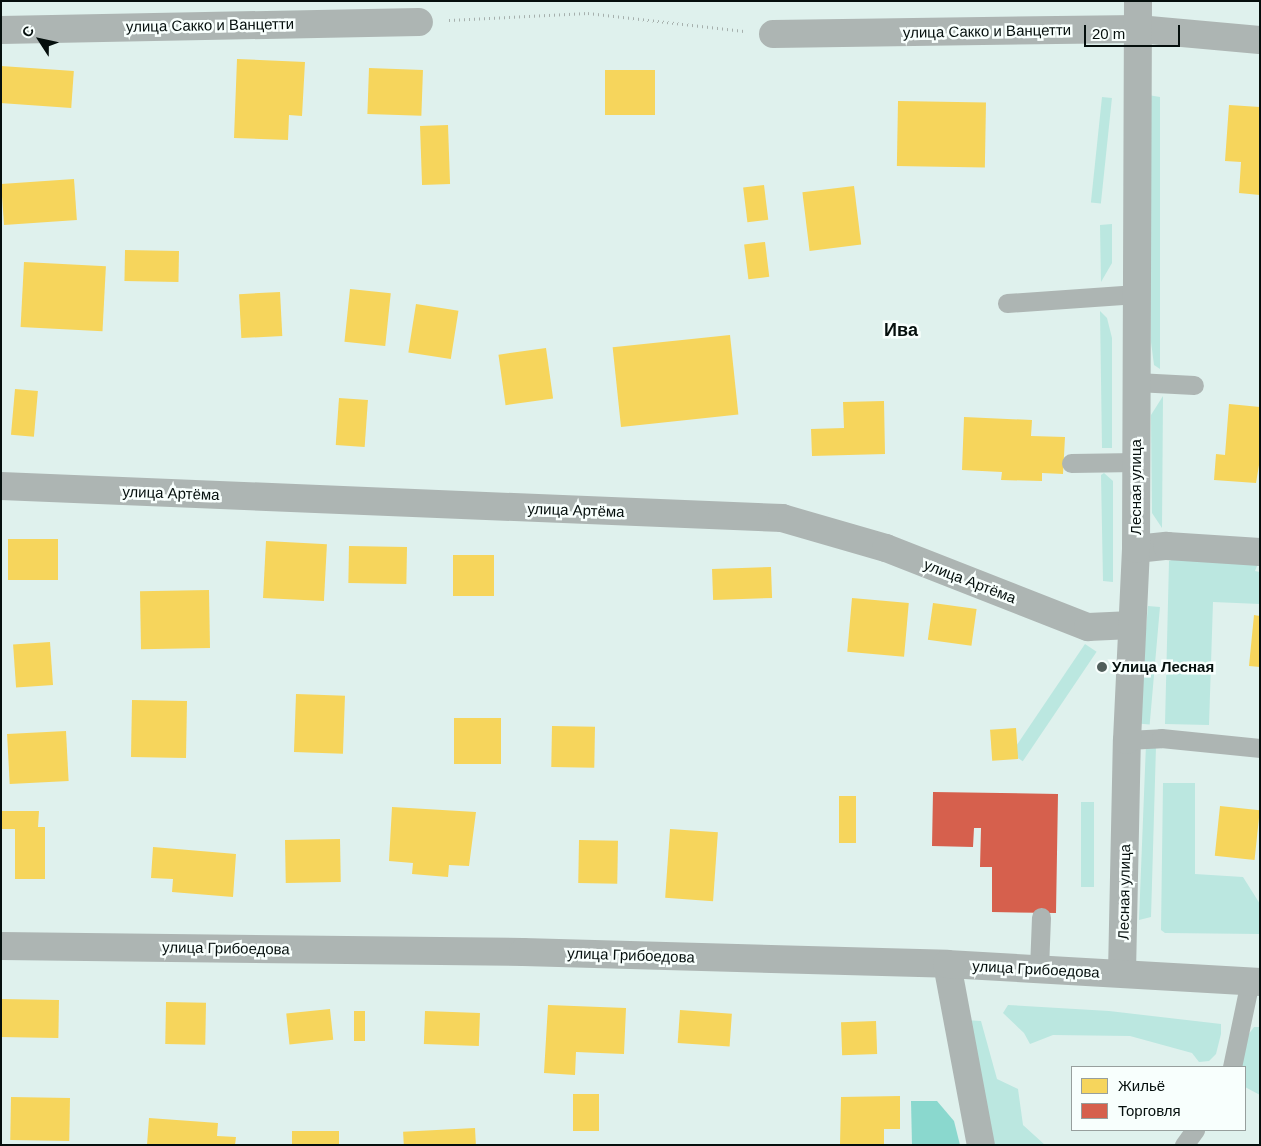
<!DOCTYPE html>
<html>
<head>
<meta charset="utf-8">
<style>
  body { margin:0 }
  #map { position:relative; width:1261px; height:1146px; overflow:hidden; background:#dff1ed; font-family:Helvetica,sans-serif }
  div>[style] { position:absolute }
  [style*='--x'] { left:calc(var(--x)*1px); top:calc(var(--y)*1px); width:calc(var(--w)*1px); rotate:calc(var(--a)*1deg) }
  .green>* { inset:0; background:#bbe7e0; transform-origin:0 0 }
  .forest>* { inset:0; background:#8ad8ce }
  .homes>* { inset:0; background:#f6d55c; transform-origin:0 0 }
  .shops>* { inset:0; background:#d6604d }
  .path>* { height:3px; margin-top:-1.5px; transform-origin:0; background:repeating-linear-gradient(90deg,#a6b0ad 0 1px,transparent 0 5px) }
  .service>* { height:19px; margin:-9.5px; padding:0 9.5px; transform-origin:9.5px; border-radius:9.5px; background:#adb5b3 }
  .minor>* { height:28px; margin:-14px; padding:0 14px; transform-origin:14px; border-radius:14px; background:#adb5b3 }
  .tertiary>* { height:28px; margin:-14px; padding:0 14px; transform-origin:14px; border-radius:14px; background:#adb5b3 }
  .dots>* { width:14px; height:14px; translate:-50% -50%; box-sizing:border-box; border:2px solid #f8fffd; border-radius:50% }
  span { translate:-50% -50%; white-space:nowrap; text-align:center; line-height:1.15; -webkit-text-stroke:5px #f8fffd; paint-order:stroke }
  .street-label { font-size:15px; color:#050f0d }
  .poi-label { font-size:15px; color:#050f0d; font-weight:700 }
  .left { translate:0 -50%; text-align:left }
  .quarter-label { font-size:18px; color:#050f0d; font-weight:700 }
  .frame { position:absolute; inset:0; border:2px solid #050f0d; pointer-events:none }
  .legend { position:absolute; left:1071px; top:1066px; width:175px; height:65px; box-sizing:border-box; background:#f8fffd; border:1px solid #979f9d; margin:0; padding:6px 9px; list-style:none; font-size:15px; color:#050f0d }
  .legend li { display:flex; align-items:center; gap:10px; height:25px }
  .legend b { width:25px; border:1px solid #979f9d }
  .north { position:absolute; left:15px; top:15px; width:50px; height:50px; -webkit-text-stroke:4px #f8fffd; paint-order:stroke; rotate:305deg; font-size:14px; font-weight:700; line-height:20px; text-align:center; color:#050f0d }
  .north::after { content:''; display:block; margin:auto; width:18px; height:22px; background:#050f0d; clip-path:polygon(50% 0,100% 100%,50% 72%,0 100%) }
  .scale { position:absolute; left:1084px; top:25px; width:96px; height:22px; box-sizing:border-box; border:2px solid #050f0d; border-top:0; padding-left:6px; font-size:15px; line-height:18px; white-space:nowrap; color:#050f0d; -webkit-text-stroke:4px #f8fffd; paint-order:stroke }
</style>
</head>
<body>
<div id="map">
  <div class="green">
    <i style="clip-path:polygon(1148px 95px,1160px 97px,1160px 369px,1154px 365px,1151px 342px)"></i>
    <i style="left:1102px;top:97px;width:10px;height:106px;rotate:6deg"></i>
    <i style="clip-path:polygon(1112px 224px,1112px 263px,1101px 282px,1100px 225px)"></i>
    <i style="clip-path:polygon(1100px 311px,1107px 318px,1112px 338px,1112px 448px,1102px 448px)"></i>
    <i style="clip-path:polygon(1163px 396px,1162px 528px,1152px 513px,1151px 415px)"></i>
    <i style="clip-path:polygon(1104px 473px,1113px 481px,1113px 582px,1103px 581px,1101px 475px)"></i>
    <i style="clip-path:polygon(1177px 558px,1259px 561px,1255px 571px,1260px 572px,1260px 604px,1213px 602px,1209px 725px,1165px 724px,1169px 561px)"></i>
    <i style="left:1148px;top:606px;width:12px;height:118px;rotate:5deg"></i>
    <i style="left:1085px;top:644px;width:14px;height:132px;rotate:34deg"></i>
    <i style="clip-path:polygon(1146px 744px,1156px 746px,1151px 917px,1139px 920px)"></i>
    <i style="clip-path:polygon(1163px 783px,1195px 783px,1195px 874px,1243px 877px,1260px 904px,1260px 934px,1165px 933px,1161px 930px)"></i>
    <i style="left:1081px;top:802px;width:13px;height:85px"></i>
    <i style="clip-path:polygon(1008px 1005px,1109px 1011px,1221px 1024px,1221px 1034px,1216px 1054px,1209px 1061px,1199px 1062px,1192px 1053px,1130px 1036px,1053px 1035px,1030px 1044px,1024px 1033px,1003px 1013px)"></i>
    <i style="clip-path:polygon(965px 1020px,981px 1021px,997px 1079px,1018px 1089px,1023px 1125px,1045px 1145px,987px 1145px)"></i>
    <i style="clip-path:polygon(1254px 1027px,1260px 1027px,1260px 1095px,1245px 1087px,1245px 1067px,1239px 1067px,1248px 1035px)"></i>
  </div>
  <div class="forest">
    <i style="clip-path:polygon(911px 1101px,937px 1101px,954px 1121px,960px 1145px,912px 1145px)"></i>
  </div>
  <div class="homes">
    <i style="clip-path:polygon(237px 59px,305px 62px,302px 116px,289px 115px,288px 140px,234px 138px)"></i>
    <i style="left:1px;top:66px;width:73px;height:37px;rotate:4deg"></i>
    <i style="left:369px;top:68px;width:54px;height:46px;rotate:2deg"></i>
    <i style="left:605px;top:70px;width:50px;height:45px"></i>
    <i style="left:898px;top:101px;width:88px;height:65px;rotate:1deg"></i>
    <i style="clip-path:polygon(1229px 105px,1260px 107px,1260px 195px,1239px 193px,1241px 162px,1225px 161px)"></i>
    <i style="left:448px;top:125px;width:59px;height:28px;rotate:88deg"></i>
    <i style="left:74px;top:179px;width:41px;height:73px;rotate:86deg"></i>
    <i style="left:764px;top:185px;width:35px;height:21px;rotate:83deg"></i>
    <i style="left:854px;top:186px;width:59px;height:52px;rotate:83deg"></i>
    <i style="left:765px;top:242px;width:35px;height:21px;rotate:83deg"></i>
    <i style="left:125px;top:250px;width:54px;height:31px;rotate:1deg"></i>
    <i style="left:24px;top:262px;width:82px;height:65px;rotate:3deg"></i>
    <i style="left:350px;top:289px;width:41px;height:53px;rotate:6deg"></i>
    <i style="left:280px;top:292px;width:44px;height:41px;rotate:87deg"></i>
    <i style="left:416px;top:304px;width:43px;height:49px;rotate:9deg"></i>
    <i style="left:730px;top:335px;width:80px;height:118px;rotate:84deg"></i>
    <i style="left:546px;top:348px;width:51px;height:48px;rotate:82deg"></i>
    <i style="left:15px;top:389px;width:23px;height:46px;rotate:5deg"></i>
    <i style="left:339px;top:398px;width:29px;height:47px;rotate:4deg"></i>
    <i style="clip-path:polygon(884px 401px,885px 454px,812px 456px,811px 429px,844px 428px,843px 402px)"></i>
    <i style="clip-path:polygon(1229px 404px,1260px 407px,1260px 459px,1256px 483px,1214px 480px,1216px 454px,1225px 455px)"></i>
    <i style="clip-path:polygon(964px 417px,1032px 420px,1031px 436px,1065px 437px,1063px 474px,1042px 473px,1042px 481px,1001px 480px,1002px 472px,962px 470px)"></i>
    <i style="left:58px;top:539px;width:41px;height:50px;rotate:90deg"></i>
    <i style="left:266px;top:541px;width:61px;height:57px;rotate:3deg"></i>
    <i style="left:349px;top:546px;width:58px;height:37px;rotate:1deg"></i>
    <i style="left:453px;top:555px;width:41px;height:41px"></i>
    <i style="left:771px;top:567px;width:31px;height:59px;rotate:88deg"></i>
    <i style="left:209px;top:590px;width:58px;height:69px;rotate:89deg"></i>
    <i style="left:852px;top:598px;width:57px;height:54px;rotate:5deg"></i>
    <i style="left:933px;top:603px;width:44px;height:37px;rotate:8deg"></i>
    <i style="clip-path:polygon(1254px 615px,1260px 616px,1260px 667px,1249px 666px)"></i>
    <i style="left:50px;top:642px;width:43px;height:37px;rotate:86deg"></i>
    <i style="left:296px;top:694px;width:49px;height:58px;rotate:2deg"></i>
    <i style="left:132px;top:700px;width:55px;height:57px;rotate:1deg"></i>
    <i style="left:454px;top:718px;width:47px;height:46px"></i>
    <i style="left:552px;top:726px;width:43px;height:41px;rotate:1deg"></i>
    <i style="left:1016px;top:728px;width:31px;height:26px;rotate:86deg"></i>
    <i style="left:66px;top:731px;width:50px;height:59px;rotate:87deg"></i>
    <i style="left:839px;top:796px;width:17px;height:47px"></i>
    <i style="left:1220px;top:806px;width:40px;height:50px;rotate:6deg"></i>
    <i style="clip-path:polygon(392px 807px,476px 812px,469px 866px,449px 865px,448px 877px,412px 874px,413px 863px,389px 861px)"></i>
    <i style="clip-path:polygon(1px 811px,39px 811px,38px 827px,45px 827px,45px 879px,15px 879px,15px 829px,1px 829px)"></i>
    <i style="left:670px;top:829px;width:48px;height:69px;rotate:4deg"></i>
    <i style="left:340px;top:839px;width:43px;height:55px;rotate:89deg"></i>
    <i style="left:579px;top:840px;width:39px;height:43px;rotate:1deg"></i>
    <i style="clip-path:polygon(153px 847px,236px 854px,233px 897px,172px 892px,173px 879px,151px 878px)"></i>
    <i style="left:1px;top:999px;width:58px;height:38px;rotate:1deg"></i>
    <i style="left:166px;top:1002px;width:40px;height:42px;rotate:1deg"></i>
    <i style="clip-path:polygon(548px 1005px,626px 1008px,624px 1054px,576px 1052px,575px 1075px,544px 1073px)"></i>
    <i style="left:330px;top:1009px;width:31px;height:44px;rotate:84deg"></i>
    <i style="left:680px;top:1010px;width:52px;height:33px;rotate:4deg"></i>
    <i style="left:354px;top:1011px;width:11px;height:30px"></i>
    <i style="left:425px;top:1011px;width:55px;height:33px;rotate:2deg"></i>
    <i style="left:876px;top:1021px;width:33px;height:35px;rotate:88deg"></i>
    <i style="left:573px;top:1094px;width:26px;height:37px"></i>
    <i style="clip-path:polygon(900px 1096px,900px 1129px,884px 1129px,884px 1145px,840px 1145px,841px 1097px)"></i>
    <i style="left:11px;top:1097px;width:59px;height:43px;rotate:1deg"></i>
    <i style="clip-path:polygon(149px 1118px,218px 1123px,217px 1136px,236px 1137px,235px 1145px,147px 1145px)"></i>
    <i style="left:475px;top:1128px;width:17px;height:72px;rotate:87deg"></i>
    <i style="left:292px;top:1131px;width:47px;height:14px"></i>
  </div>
  <div class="shops">
    <i style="clip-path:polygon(933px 792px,1058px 794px,1056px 913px,992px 912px,992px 867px,980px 867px,981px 828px,974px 828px,973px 847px,932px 846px)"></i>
  </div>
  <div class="path">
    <i style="--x:449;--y:20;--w:139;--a:-2.9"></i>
    <i style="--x:588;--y:13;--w:157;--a:6.6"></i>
  </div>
  <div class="service">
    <i style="--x:1007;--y:303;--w:130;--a:-4"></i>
    <i style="--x:1136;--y:382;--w:58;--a:3"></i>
    <i style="--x:1071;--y:463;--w:65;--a:-0.9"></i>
    <i style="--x:1127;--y:740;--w:34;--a:-3"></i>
    <i style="--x:1161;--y:738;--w:100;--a:5.8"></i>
    <i style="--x:1039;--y:969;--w:52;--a:-87.8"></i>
    <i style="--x:1232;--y:1067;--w:88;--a:-78.2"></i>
    <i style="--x:1184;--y:1145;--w:19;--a:-54"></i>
  </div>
  <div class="minor">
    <i style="--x:1;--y:30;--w:418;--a:-1.1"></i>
    <i style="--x:773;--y:34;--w:365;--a:-0.8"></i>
    <i style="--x:1138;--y:29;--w:122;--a:5.2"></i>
    <i style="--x:1;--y:486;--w:782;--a:2.35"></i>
    <i style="--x:782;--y:518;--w:108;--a:16.1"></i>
    <i style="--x:886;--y:548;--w:217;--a:21.4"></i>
    <i style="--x:1088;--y:627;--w:44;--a:-2.6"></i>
    <i style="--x:1136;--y:549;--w:31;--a:-6"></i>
    <i style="--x:1167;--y:546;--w:93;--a:3.7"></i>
    <i style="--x:947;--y:964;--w:184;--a:79.4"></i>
    <i style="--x:1122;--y:973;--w:233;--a:-88.8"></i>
    <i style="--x:1127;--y:740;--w:191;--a:-87.3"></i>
    <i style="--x:1136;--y:549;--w:548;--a:-89.79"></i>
  </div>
  <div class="tertiary">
    <i style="--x:1;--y:946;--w:522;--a:0.66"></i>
    <i style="--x:523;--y:952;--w:424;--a:1.6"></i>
    <i style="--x:947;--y:964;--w:314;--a:3.3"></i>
  </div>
  <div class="dots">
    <i style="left:1102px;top:667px;background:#515e5b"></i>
  </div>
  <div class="street-label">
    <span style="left:210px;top:25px;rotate:-1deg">улица Сакко и Ванцетти</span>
    <span style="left:987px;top:31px;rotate:-1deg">улица Сакко и Ванцетти</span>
    <span style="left:1136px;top:487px;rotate:-90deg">Лесная улица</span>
    <span style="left:171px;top:493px;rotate:2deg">улица Артёма</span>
    <span style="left:576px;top:510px;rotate:2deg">улица Артёма</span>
    <span style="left:970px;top:581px;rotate:21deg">улица Артёма</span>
    <span style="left:1124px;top:892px;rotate:-89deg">Лесная улица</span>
    <span style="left:226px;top:948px;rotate:1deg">улица Грибоедова</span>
    <span style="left:631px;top:955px;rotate:2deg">улица Грибоедова</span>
    <span style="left:1036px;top:969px;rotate:3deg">улица Грибоедова</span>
  </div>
  <div class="poi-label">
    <span class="left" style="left:1112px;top:667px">Улица Лесная</span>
  </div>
  <div class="quarter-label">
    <span style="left:901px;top:330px">Ива</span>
  </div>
  <div class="frame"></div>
  <ul class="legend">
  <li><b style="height:14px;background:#f6d55c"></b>Жильё</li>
  <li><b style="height:14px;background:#d6604d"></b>Торговля</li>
  </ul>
  <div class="north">С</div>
  <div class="scale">20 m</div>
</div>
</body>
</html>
